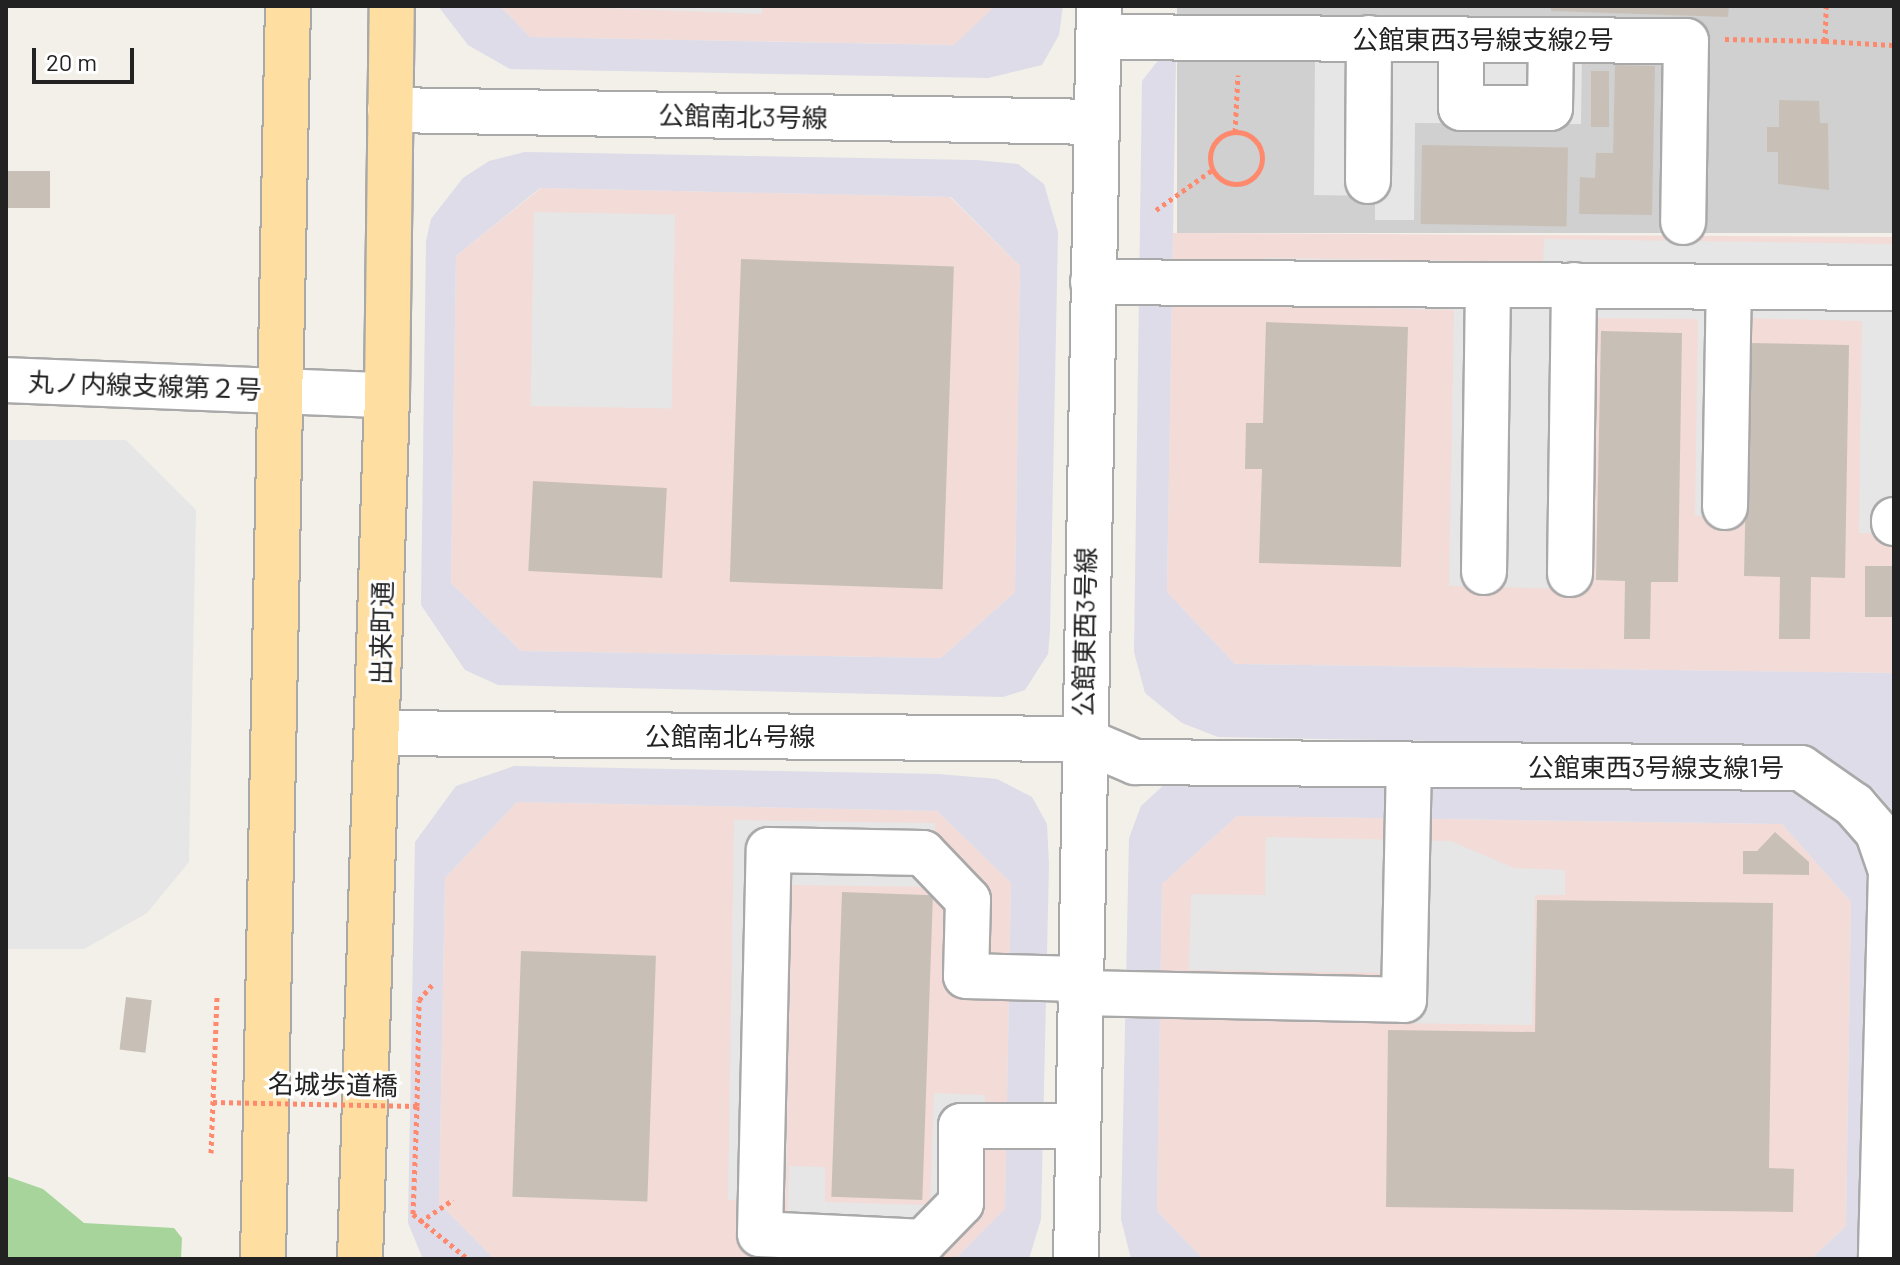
<!DOCTYPE html>
<html>
<head>
<meta charset="utf-8">
<style>
  body { margin:0 }
  #map { position:relative; width:1900px; height:1265px; overflow:hidden; background:#f2f0e8; font-family:Barlow,"Noto Sans JP",sans-serif }
  div>[style] { position:absolute }
  [style*='--x'] { left:calc(var(--x)*1px); top:calc(var(--y)*1px); width:calc(var(--w)*1px); rotate:calc(var(--a)*1deg) }
  .commercial>* { inset:0; background:#f3dbd7 }
  .religious>* { inset:0; background:#d0d0d0; transform-origin:0 0 }
  .forest>* { inset:0; background:#a6d49b }
  .parking>* { inset:0; background:#e6e6e6; transform-origin:0 0 }
  .plaza>* { inset:0; background:#dddce8 }
  .building>* { inset:0; background:#c8c0b7; transform-origin:0 0 }
  .path>* { height:5px; margin-top:-2.5px; transform-origin:0; background:repeating-linear-gradient(90deg,#ff896d 0 4px,transparent 0 8px) }
  .path>.ring { margin:-2.5px; padding:0; box-sizing:content-box; background:none; border:5px solid #ff896d; border-radius:50% }
  .roads { filter:drop-shadow(2px 0 #a9a9a9) drop-shadow(-2px 0 #a9a9a9) drop-shadow(0 2px #a9a9a9) drop-shadow(0 -2px #a9a9a9) }
  .minor>* { height:44px; margin:-22px; padding:0 22px; transform-origin:22px; border-radius:22px; background:#fff }
  .major>* { height:44px; margin:-22px; padding:0 22px; transform-origin:22px; border-radius:22px; background:#ffdfa1 }
  .path-bridge>* { height:5px; margin-top:-2.5px; transform-origin:0; background:repeating-linear-gradient(90deg,#ff896d 0 4px,transparent 0 8px) }
  span { translate:-50% -50%; white-space:nowrap; text-align:center; line-height:1.15; -webkit-text-stroke:6px #fff; paint-order:stroke }
  .street-label { font-size:26px; color:#222 }
  .frame { position:absolute; inset:0; border:8px solid #222; pointer-events:none }
  .scale { position:absolute; left:32px; top:48px; width:102px; height:36px; box-sizing:border-box; border:4px solid #222; border-top:0; padding-left:10px; font-size:24px; line-height:28px; white-space:nowrap; color:#222; -webkit-text-stroke:6px #fff; paint-order:stroke }
</style>
</head>
<body>
<div id="map">
  <div class="commercial">
    <i style="clip-path:polygon(500px 6px,995px 6px,955px 45px,530px 37px)"></i>
    <i style="clip-path:polygon(541px 188px,950px 197px,1020px 266px,1015px 592px,941px 658px,521px 651px,451px 583px,456px 256px)"></i>
    <i style="clip-path:polygon(1173px 233px,1894px 237px,1894px 673px,1235px 664px,1167px 592px)"></i>
    <i style="clip-path:polygon(517px 802px,937px 811px,1011px 883px,1005px 1210px,955px 1259px,494px 1259px,439px 1203px,445px 878px)"></i>
    <i style="clip-path:polygon(1237px 816px,1782px 824px,1851px 902px,1846px 1226px,1811px 1259px,1203px 1259px,1157px 1211px,1162px 884px)"></i>
  </div>
  <div class="religious">
    <i style="left:1177px;top:6px;width:717px;height:227px"></i>
  </div>
  <div class="forest">
    <i style="clip-path:polygon(6px 1176px,43px 1189px,84px 1223px,174px 1228px,182px 1238px,181px 1259px,6px 1259px)"></i>
  </div>
  <div class="parking">
    <i style="clip-path:polygon(549px 6px,762px 6px,762px 14px)"></i>
    <i style="clip-path:polygon(1315px 52px,1582px 53px,1581px 124px,1415px 123px,1414px 220px,1375px 220px,1375px 196px,1314px 195px)"></i>
    <i style="left:534px;top:212px;width:141px;height:194px;rotate:1deg"></i>
    <i style="clip-path:polygon(1544px 239px,1894px 244px,1894px 534px,1859px 533px,1862px 321px,1742px 318px,1739px 518px,1695px 516px,1698px 319px,1587px 318px,1582px 589px,1449px 586px,1454px 310px,1265px 306px,1266px 258px,1543px 262px)"></i>
    <i style="clip-path:polygon(6px 440px,126px 440px,196px 510px,189px 862px,147px 913px,84px 949px,6px 949px)"></i>
    <i style="clip-path:polygon(734px 820px,935px 823px,934px 887px,791px 885px,786px 1201px,728px 1200px)"></i>
    <i style="clip-path:polygon(1266px 837px,1451px 841px,1514px 868px,1565px 870px,1565px 895px,1535px 895px,1532px 1025px,1393px 1023px,1394px 973px,1189px 970px,1191px 894px,1265px 895px)"></i>
    <i style="clip-path:polygon(934px 1093px,985px 1095px,983px 1204px,787px 1250px,789px 1166px,825px 1167px,825px 1202px,930px 1205px)"></i>
  </div>
  <div class="plaza">
    <i style="clip-path:polygon(438px 6px,500px 6px,530px 37px,954px 45px,995px 6px,1063px 6px,1059px 35px,1042px 65px,988px 78px,510px 69px,468px 45px)"></i>
    <i style="clip-path:polygon(1176px 57px,1167px 592px,1235px 664px,1894px 673px,1894px 813px,1873px 788px,1824px 757px,1795px 748px,1218px 737px,1182px 723px,1145px 693px,1134px 652px,1142px 81px,1160px 58px)"></i>
    <i style="clip-path:polygon(evenodd,525px 152px,976px 160px,1018px 164px,1044px 184px,1058px 232px,1050px 631px,1048px 654px,1025px 690px,1003px 697px,498px 685px,465px 670px,421px 605px,426px 241px,431px 219px,463px 178px,489px 161px,525px 152px,540px 188px,951px 197px,1020px 266px,1015px 592px,941px 658px,521px 651px,451px 583px,456px 256px,540px 188px)"></i>
    <i style="clip-path:polygon(514px 766px,938px 774px,997px 779px,1032px 797px,1047px 824px,1049px 865px,1041px 1219px,1029px 1259px,955px 1259px,1005px 1209px,1011px 883px,937px 811px,517px 802px,445px 878px,439px 1203px,494px 1259px,423px 1259px,408px 1223px,415px 842px,456px 786px)"></i>
    <i style="clip-path:polygon(1167px 782px,1791px 787px,1863px 837px,1867px 865px,1859px 1259px,1811px 1259px,1846px 1226px,1851px 902px,1782px 824px,1237px 816px,1162px 884px,1157px 1211px,1203px 1259px,1131px 1259px,1121px 1219px,1129px 838px,1141px 806px)"></i>
  </div>
  <div class="building">
    <i style="clip-path:polygon(1551px 6px,1729px 6px,1728px 17px,1551px 11px)"></i>
    <i style="clip-path:polygon(1615px 65px,1655px 66px,1652px 215px,1579px 214px,1580px 177px,1595px 178px,1596px 153px,1613px 153px)"></i>
    <i style="left:1591px;top:71px;width:18px;height:56px"></i>
    <i style="clip-path:polygon(1779px 100px,1819px 101px,1820px 123px,1828px 123px,1829px 190px,1778px 184px,1778px 152px,1767px 152px,1767px 127px,1779px 127px)"></i>
    <i style="left:1422px;top:145px;width:146px;height:79px;rotate:1deg"></i>
    <i style="left:6px;top:171px;width:44px;height:37px"></i>
    <i style="left:741px;top:259px;width:213px;height:323px;rotate:2deg"></i>
    <i style="clip-path:polygon(1266px 322px,1408px 327px,1401px 567px,1259px 563px,1262px 469px,1245px 469px,1246px 423px,1263px 423px)"></i>
    <i style="clip-path:polygon(1601px 331px,1682px 333px,1678px 582px,1651px 582px,1650px 639px,1624px 639px,1625px 581px,1596px 580px)"></i>
    <i style="clip-path:polygon(1749px 343px,1849px 345px,1845px 578px,1811px 577px,1810px 639px,1779px 639px,1780px 577px,1744px 576px)"></i>
    <i style="left:533px;top:481px;width:134px;height:90px;rotate:3deg"></i>
    <i style="left:1865px;top:566px;width:29px;height:51px"></i>
    <i style="clip-path:polygon(1775px 832px,1809px 862px,1809px 875px,1743px 874px,1743px 851px,1757px 851px)"></i>
    <i style="left:842px;top:892px;width:91px;height:305px;rotate:2deg"></i>
    <i style="clip-path:polygon(1537px 900px,1773px 903px,1769px 1168px,1794px 1169px,1793px 1212px,1386px 1207px,1388px 1030px,1535px 1032px)"></i>
    <i style="left:521px;top:951px;width:135px;height:246px;rotate:2deg"></i>
    <i style="left:126px;top:997px;width:26px;height:53px;rotate:7deg"></i>
  </div>
  <div class="path">
    <i style="--x:1725;--y:39;--w:100;--a:1.1"></i>
    <i style="--x:1825;--y:41;--w:35;--a:-88"></i>
    <i style="--x:1825;--y:41;--w:67;--a:3.4"></i>
    <i style="--x:1235;--y:132;--w:57;--a:-87"></i>
    <i class="ring" style="left:1210px;top:132px;width:47px;height:47px"></i>
    <i style="--x:1156;--y:210;--w:69;--a:-35.5"></i>
    <i style="--x:417;--y:1106;--w:106;--a:-88.9"></i>
    <i style="--x:419;--y:1000;--w:21;--a:-49"></i>
    <i style="--x:211;--y:1153;--w:157;--a:-87.8"></i>
    <i style="--x:420;--y:1222;--w:40;--a:-34"></i>
  </div>
  <div class="roads">
    <div class="minor">
      <i style="--x:1099;--y:37;--w:587;--a:0.39"></i>
      <i style="--x:1686;--y:41;--w:181;--a:90.9"></i>
      <i style="--x:1461;--y:39;--w:69;--a:90"></i>
      <i style="--x:1461;--y:108;--w:89;--a:0"></i>
      <i style="--x:1550;--y:108;--w:68;--a:-89.2"></i>
      <i style="--x:390;--y:110;--w:706;--a:0.97"></i>
      <i style="--x:1368;--y:181;--w:143;--a:-89.6"></i>
      <i style="--x:1093;--y:282;--w:801;--a:0.43"></i>
      <i style="--x:6;--y:380;--w:381;--a:2.3"></i>
      <i style="--x:1725;--y:507;--w:220;--a:-89"></i>
      <i style="--x:1894;--y:523;--w:3;--a:-90"></i>
      <i style="--x:1484;--y:572;--w:287;--a:-89.2"></i>
      <i style="--x:1570;--y:574;--w:289;--a:-89.2"></i>
      <i style="--x:378;--y:733;--w:703;--a:0.49"></i>
      <i style="--x:1081;--y:739;--w:59;--a:23.1"></i>
      <i style="--x:1135;--y:762;--w:666;--a:0.52"></i>
      <i style="--x:1801;--y:768;--w:65;--a:34.9"></i>
      <i style="--x:1854;--y:805;--w:37;--a:49"></i>
      <i style="--x:1878;--y:833;--w:40;--a:71.1"></i>
      <i style="--x:1891;--y:871;--w:388;--a:91.5"></i>
      <i style="--x:1079;--y:993;--w:325;--a:1.2"></i>
      <i style="--x:1404;--y:1000;--w:235;--a:-88.8"></i>
      <i style="--x:1077;--y:1126;--w:116;--a:180"></i>
      <i style="--x:961;--y:1126;--w:77;--a:90"></i>
      <i style="--x:961;--y:1203;--w:54;--a:134.3"></i>
      <i style="--x:923;--y:1242;--w:163;--a:-177.2"></i>
      <i style="--x:760;--y:1234;--w:384;--a:-88.7"></i>
      <i style="--x:769;--y:850;--w:154;--a:1.1"></i>
      <i style="--x:923;--y:853;--w:65;--a:46.2"></i>
      <i style="--x:968;--y:900;--w:76;--a:91.5"></i>
      <i style="--x:966;--y:976;--w:113;--a:1.5"></i>
      <i style="--x:1076;--y:1259;--w:1253;--a:-88.95"></i>
    </div>
    <div class="major">
      <i style="--x:263;--y:1259;--w:1253;--a:-88.86"></i>
      <i style="--x:360;--y:1259;--w:864;--a:-88.21"></i>
      <i style="--x:387;--y:395;--w:389;--a:-89.3"></i>
    </div>
  </div>
  <div class="path-bridge">
    <i style="--x:213;--y:1102;--w:204;--a:1.1"></i>
    <i style="--x:417;--y:1106;--w:108;--a:92.1"></i>
    <i style="--x:413;--y:1214;--w:71;--a:39.3"></i>
  </div>
  <div class="street-label">
    <span style="left:1483px;top:39px">公館東西3号線支線2号</span>
    <span style="left:743px;top:116px;rotate:1deg">公館南北3号線</span>
    <span style="left:145px;top:385px;rotate:2deg">丸ノ内線支線第２号</span>
    <span style="left:1084px;top:632px;rotate:-89deg">公館東西3号線</span>
    <span style="left:381px;top:633px;rotate:-89deg">出来町通</span>
    <span style="left:730px;top:736px">公館南北4号線</span>
    <span style="left:1656px;top:767px">公館東西3号線支線1号</span>
    <span style="left:333px;top:1084px;rotate:1deg">名城歩道橋</span>
  </div>
  <div class="frame"></div>
  <div class="scale">20 m</div>
</div>
</body>
</html>
